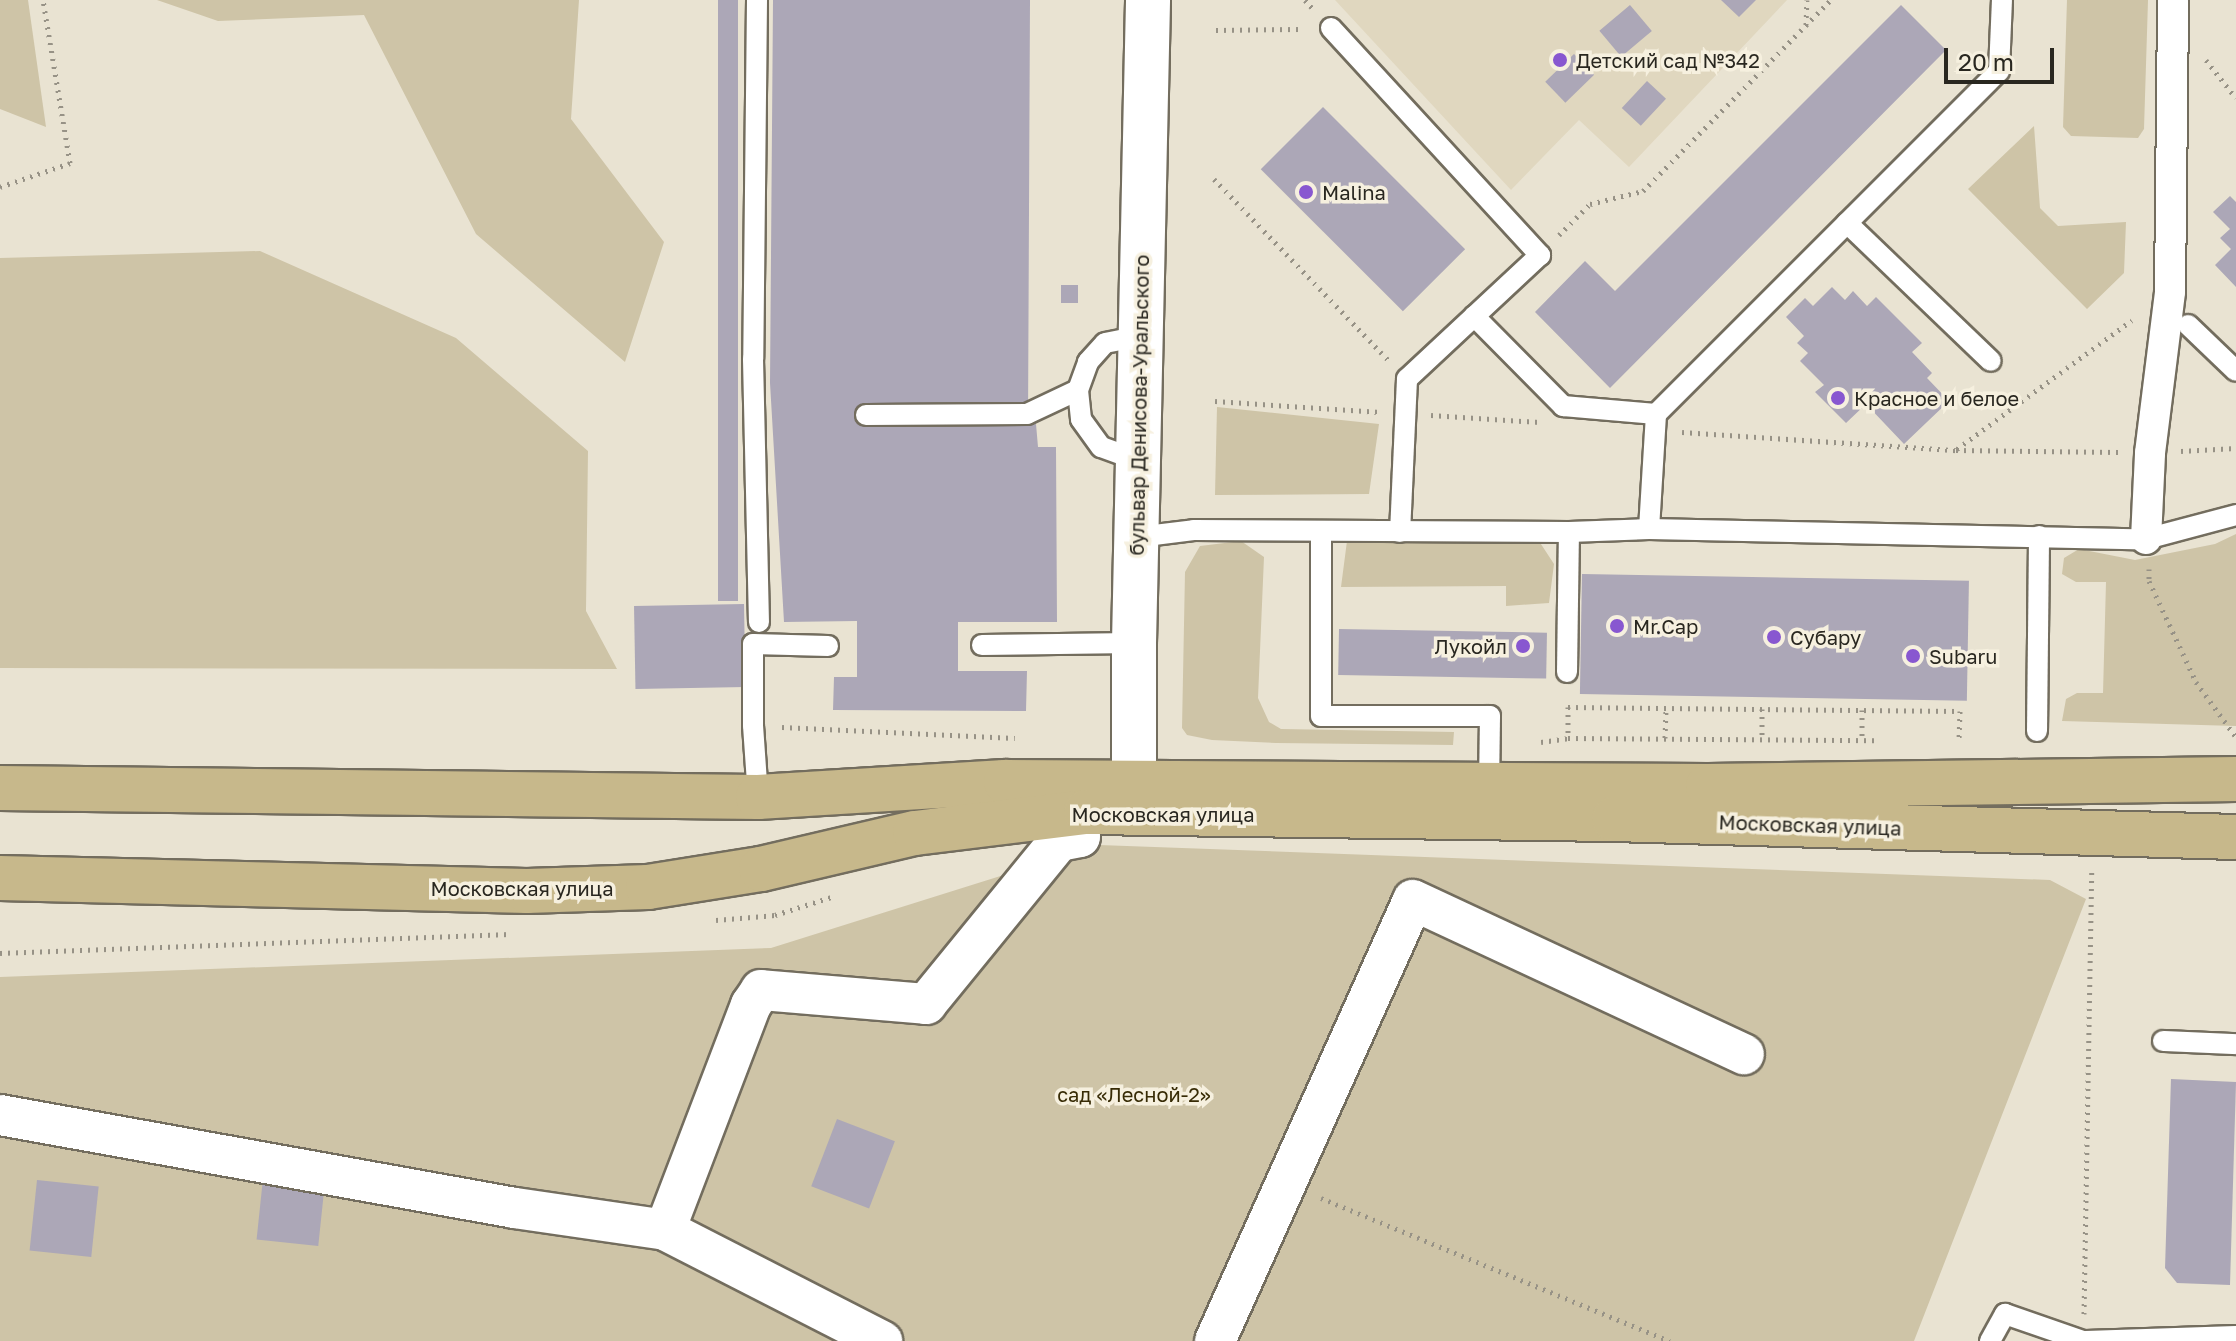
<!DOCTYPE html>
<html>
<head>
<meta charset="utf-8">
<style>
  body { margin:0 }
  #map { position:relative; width:2236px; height:1341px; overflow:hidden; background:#e9e3d2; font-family:"Golos Text",sans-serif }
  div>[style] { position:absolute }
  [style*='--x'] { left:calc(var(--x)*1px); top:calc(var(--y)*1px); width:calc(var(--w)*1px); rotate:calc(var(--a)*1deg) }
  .built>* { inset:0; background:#e0d7bf }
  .green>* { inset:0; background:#cec4a7 }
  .building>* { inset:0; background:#aca7b7; transform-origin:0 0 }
  .path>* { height:5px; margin-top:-2.5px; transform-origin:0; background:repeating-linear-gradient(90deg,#979286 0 2px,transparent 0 8px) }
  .roads { filter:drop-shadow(2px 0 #736d5e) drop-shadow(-2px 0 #736d5e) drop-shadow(0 2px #736d5e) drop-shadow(0 -2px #736d5e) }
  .service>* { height:20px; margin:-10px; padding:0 10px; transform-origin:10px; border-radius:10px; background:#fff }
  .pedestrian>* { height:30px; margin:-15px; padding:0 15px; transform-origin:15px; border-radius:15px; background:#fff }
  .minor>* { height:40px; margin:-20px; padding:0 20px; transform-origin:20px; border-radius:20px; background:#fff }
  .tertiary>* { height:44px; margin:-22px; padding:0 22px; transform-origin:22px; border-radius:22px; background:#fff }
  .primary>* { height:44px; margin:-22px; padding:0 22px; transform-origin:22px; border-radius:22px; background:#c7b88b }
  .dots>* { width:22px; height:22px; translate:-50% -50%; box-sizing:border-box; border:4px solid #f6f0df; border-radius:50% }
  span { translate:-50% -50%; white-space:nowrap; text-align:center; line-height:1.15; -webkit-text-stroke:7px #f6f0df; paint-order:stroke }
  .poi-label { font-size:20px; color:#292720 }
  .left { translate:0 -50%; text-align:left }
  .right { translate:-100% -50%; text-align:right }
  .street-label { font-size:20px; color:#292720 }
  .park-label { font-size:20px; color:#372b05 }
  .scale { position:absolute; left:1944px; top:48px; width:110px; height:36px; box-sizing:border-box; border:4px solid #292720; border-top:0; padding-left:10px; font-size:24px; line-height:28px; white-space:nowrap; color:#292720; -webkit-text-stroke:6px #f6f0df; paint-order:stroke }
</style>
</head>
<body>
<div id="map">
  <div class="built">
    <i style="clip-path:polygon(1335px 0,1787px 0,1629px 167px,1579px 120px,1511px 190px)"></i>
  </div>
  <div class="green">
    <i style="clip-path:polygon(0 0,28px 0,46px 127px,0 109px)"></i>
    <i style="clip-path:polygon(157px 0,579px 0,571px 119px,664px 242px,625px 362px,476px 234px,364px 15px,218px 21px)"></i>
    <i style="clip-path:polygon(2067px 0,2148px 0,2144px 129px,2138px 138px,2071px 136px,2063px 127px)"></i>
    <i style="clip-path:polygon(2034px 126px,2040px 208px,2058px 226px,2126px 222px,2124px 273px,2087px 309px,1968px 189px)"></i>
    <i style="clip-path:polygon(260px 251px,456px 338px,588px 451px,586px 611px,617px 669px,0 668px,0 258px)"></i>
    <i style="clip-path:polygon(1217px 407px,1379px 424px,1369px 494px,1215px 495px)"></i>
    <i style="clip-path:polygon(2236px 534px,2236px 726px,2062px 721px,2066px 699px,2077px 693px,2103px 693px,2106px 582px,2076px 582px,2062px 574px,2064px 558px,2079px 549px,2135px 560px,2215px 544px)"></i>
    <i style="clip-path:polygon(1537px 538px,1554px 564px,1549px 603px,1506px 606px,1506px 586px,1341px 587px,1347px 541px)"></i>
    <i style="clip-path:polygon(1241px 541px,1264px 557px,1258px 698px,1269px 722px,1281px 729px,1454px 732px,1453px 745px,1276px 743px,1212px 740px,1187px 735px,1182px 728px,1185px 572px,1200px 546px)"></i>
    <i style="clip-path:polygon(1099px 845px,2050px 880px,2086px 899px,1914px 1341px,0 1341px,0 977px,771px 948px)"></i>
  </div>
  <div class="building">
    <i style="left:718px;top:0;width:20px;height:601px"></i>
    <i style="clip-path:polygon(773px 0,1030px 0,1028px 425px,1036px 424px,1038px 447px,1056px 447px,1057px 622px,958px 622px,958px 671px,1027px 671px,1026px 711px,833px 710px,834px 677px,857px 677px,857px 621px,784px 622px,770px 383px)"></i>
    <i style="clip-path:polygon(1721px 0,1756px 0,1739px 17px)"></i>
    <i style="left:1630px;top:5px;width:34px;height:40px;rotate:50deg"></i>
    <i style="clip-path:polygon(1901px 5px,1946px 50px,1610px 388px,1535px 312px,1585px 261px,1615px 291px)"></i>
    <i style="left:1574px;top:54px;width:29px;height:40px;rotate:46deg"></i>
    <i style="left:1647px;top:81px;width:26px;height:37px;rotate:43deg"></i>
    <i style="left:1323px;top:107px;width:201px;height:88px;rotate:45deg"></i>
    <i style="clip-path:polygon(2230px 196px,2236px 202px,2236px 287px,2215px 265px,2231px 249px,2220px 238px,2230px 229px,2213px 212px)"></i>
    <i style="left:1061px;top:285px;width:17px;height:18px"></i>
    <i style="clip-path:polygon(1832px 287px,1845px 300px,1853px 291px,1867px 306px,1876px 297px,1922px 343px,1912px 352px,1932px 373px,1927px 378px,1949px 401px,1904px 444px,1866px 404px,1846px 423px,1815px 392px,1824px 385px,1800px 361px,1808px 353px,1797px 343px,1804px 336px,1786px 317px,1805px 298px,1813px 306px)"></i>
    <i style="left:1582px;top:574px;width:387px;height:120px;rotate:1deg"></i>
    <i style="left:744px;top:604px;width:83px;height:110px;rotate:89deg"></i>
    <i style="left:1339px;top:629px;width:208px;height:46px;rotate:1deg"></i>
    <i style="clip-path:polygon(2171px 1079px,2236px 1082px,2230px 1285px,2177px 1283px,2165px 1268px)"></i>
    <i style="left:837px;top:1119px;width:62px;height:72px;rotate:21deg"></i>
    <i style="left:264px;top:1169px;width:62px;height:71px;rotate:6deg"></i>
    <i style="left:37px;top:1180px;width:62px;height:71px;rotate:6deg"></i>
  </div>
  <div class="path">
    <i style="--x:1305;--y:0;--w:13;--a:48"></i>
    <i style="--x:1806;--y:25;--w:25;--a:-88"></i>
    <i style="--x:1216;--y:30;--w:87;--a:-0.7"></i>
    <i style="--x:2206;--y:60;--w:48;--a:51.7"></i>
    <i style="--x:1214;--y:179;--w:252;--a:46.1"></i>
    <i style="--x:0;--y:187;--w:74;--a:-18.9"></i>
    <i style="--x:70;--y:163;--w:165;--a:-99.4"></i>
    <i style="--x:1559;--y:235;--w:44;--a:-45"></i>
    <i style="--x:1590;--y:204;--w:55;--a:-13.8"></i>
    <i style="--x:1643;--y:191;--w:268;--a:-45.5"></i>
    <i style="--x:1215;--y:401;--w:166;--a:3.8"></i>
    <i style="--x:1431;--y:415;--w:109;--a:3.7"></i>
    <i style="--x:1682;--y:432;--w:275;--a:3.8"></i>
    <i style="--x:1956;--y:450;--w:163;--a:0.7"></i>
    <i style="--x:1957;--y:449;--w:217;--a:-36.4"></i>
    <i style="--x:2181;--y:451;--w:55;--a:-3.1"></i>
    <i style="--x:2149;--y:569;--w:12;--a:90"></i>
    <i style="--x:2149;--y:581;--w:111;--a:65"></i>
    <i style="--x:2196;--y:682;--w:68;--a:54"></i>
    <i style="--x:1568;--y:707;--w:392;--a:0.6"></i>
    <i style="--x:1960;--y:711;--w:30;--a:92"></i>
    <i style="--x:1568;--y:707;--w:31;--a:90"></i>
    <i style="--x:1762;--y:709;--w:30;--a:90"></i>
    <i style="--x:1862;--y:710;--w:30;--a:90"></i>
    <i style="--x:782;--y:727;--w:233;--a:2.7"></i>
    <i style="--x:1665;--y:738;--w:30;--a:-88"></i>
    <i style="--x:1541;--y:742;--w:27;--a:-8"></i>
    <i style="--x:1568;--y:738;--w:307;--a:0.4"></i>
    <i style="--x:716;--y:920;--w:59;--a:-4.8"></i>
    <i style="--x:775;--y:915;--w:63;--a:-17.6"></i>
    <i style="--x:0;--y:953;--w:511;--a:-2.13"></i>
    <i style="--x:1321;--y:1198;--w:377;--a:22.3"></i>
    <i style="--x:2084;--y:1314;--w:442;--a:-89"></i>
  </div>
  <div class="roads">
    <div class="service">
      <i style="--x:757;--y:0;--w:359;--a:90.6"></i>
      <i style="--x:753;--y:359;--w:263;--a:88.7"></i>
      <i style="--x:1331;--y:28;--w:309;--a:47.4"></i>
      <i style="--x:1540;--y:255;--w:182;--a:137"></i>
      <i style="--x:1407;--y:379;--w:153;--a:92.6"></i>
      <i style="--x:1847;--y:223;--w:199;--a:43.8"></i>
      <i style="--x:1474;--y:316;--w:127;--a:45.3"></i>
      <i style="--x:1563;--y:406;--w:93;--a:4.9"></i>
      <i style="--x:2188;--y:325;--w:66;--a:43.8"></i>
      <i style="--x:866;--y:415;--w:161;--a:-0.4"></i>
      <i style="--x:1027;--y:414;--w:56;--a:-25.2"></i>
      <i style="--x:1137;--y:460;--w:38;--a:-160"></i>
      <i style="--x:1101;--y:447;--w:34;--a:-126"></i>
      <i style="--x:1081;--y:419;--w:29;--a:-96"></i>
      <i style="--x:1078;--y:390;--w:30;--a:-70"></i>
      <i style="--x:1088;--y:362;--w:25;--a:-48"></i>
      <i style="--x:1105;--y:343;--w:36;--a:-11"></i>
      <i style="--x:1649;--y:529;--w:115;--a:-86.5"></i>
      <i style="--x:1656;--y:414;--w:485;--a:-45"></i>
      <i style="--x:1999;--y:71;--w:71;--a:-87.6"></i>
      <i style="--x:1321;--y:531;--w:185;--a:90"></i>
      <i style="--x:1321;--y:716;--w:169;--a:0"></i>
      <i style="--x:1490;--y:716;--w:69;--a:90.8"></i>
      <i style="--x:1138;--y:537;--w:56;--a:-7.1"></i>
      <i style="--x:1194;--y:530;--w:375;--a:0.3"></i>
      <i style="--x:1569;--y:532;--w:80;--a:-2.1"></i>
      <i style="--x:1649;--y:529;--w:497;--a:1.2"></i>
      <i style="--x:2146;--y:539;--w:93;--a:-14.9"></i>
      <i style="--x:982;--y:645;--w:152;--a:-0.8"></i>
      <i style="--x:1567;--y:672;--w:140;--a:-89.2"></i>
      <i style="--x:2037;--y:731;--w:195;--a:-89.4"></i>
      <i style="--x:758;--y:797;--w:72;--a:-94"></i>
      <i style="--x:753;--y:725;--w:81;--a:-90"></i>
      <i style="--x:753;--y:644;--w:75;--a:1.5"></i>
      <i style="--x:2163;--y:1041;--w:73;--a:2.4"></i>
      <i style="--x:1990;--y:1341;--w:31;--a:-61"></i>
      <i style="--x:2005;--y:1314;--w:83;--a:19.1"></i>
      <i style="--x:2086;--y:1341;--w:150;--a:-1.9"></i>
    </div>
    <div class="pedestrian">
      <i style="--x:2146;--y:539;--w:86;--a:-87.3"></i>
      <i style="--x:2150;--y:453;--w:162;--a:-82.9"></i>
      <i style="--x:2170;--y:292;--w:292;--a:-89.4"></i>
    </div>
    <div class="minor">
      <i style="--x:0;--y:1115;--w:523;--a:10.24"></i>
      <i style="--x:515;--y:1208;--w:152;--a:8.3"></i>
      <i style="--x:665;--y:1230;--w:244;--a:27.1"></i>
      <i style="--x:665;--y:1230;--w:241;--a:-69.1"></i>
      <i style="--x:751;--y:1005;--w:18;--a:-56"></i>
      <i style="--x:761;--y:990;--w:166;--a:4.8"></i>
      <i style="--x:926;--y:1004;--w:210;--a:-50.8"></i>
      <i style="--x:1059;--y:841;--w:21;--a:-11"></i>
      <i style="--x:1080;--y:837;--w:25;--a:-92"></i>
      <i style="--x:1215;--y:1341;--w:483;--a:-65.8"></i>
      <i style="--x:1413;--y:900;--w:365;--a:25"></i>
    </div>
    <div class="tertiary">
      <i style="--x:1134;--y:811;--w:168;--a:-90"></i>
      <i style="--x:1134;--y:643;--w:643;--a:-88.75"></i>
    </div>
    <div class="primary">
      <i style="--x:0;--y:788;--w:758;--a:0.68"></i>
      <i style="--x:758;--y:797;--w:248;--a:-3.5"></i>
      <i style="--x:1006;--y:782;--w:702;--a:0.33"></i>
      <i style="--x:1708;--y:786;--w:528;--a:-0.76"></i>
      <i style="--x:0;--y:878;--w:527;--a:1.41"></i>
      <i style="--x:527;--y:891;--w:121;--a:-1.9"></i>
      <i style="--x:648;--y:887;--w:114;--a:-9.1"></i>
      <i style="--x:761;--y:869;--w:158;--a:-13.2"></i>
      <i style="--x:915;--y:833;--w:172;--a:-7"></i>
      <i style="--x:1086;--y:812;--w:528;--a:0.76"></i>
      <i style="--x:1614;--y:819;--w:622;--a:1.66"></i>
    </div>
  </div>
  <div class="dots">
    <i style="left:1560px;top:60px;background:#8857d0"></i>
    <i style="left:1306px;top:192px;background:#8857d0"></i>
    <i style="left:1838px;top:398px;background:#8857d0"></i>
    <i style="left:1617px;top:626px;background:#8857d0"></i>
    <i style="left:1774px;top:637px;background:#8857d0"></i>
    <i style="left:1523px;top:646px;background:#8857d0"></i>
    <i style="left:1913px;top:656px;background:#8857d0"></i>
  </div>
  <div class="poi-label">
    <span class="left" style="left:1576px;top:60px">Детский сад №342</span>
    <span class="left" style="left:1322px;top:192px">Malina</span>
    <span class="left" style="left:1854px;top:398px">Красное и белое</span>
    <span class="left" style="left:1633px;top:626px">Mr.Cap</span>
    <span class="left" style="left:1790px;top:637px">Субару</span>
    <span class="right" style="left:1507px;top:646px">Лукойл</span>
    <span class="left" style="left:1929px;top:656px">Subaru</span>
  </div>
  <div class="street-label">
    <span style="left:1139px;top:405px;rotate:-89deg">бульвар Денисова-Уральского</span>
    <span style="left:1163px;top:814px">Московская улица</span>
    <span style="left:1810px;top:825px;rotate:2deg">Московская улица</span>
    <span style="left:522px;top:888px">Московская улица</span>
  </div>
  <div class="park-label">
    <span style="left:1134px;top:1094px">сад «Лесной-2»</span>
  </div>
  <div class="scale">20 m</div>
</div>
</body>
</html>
